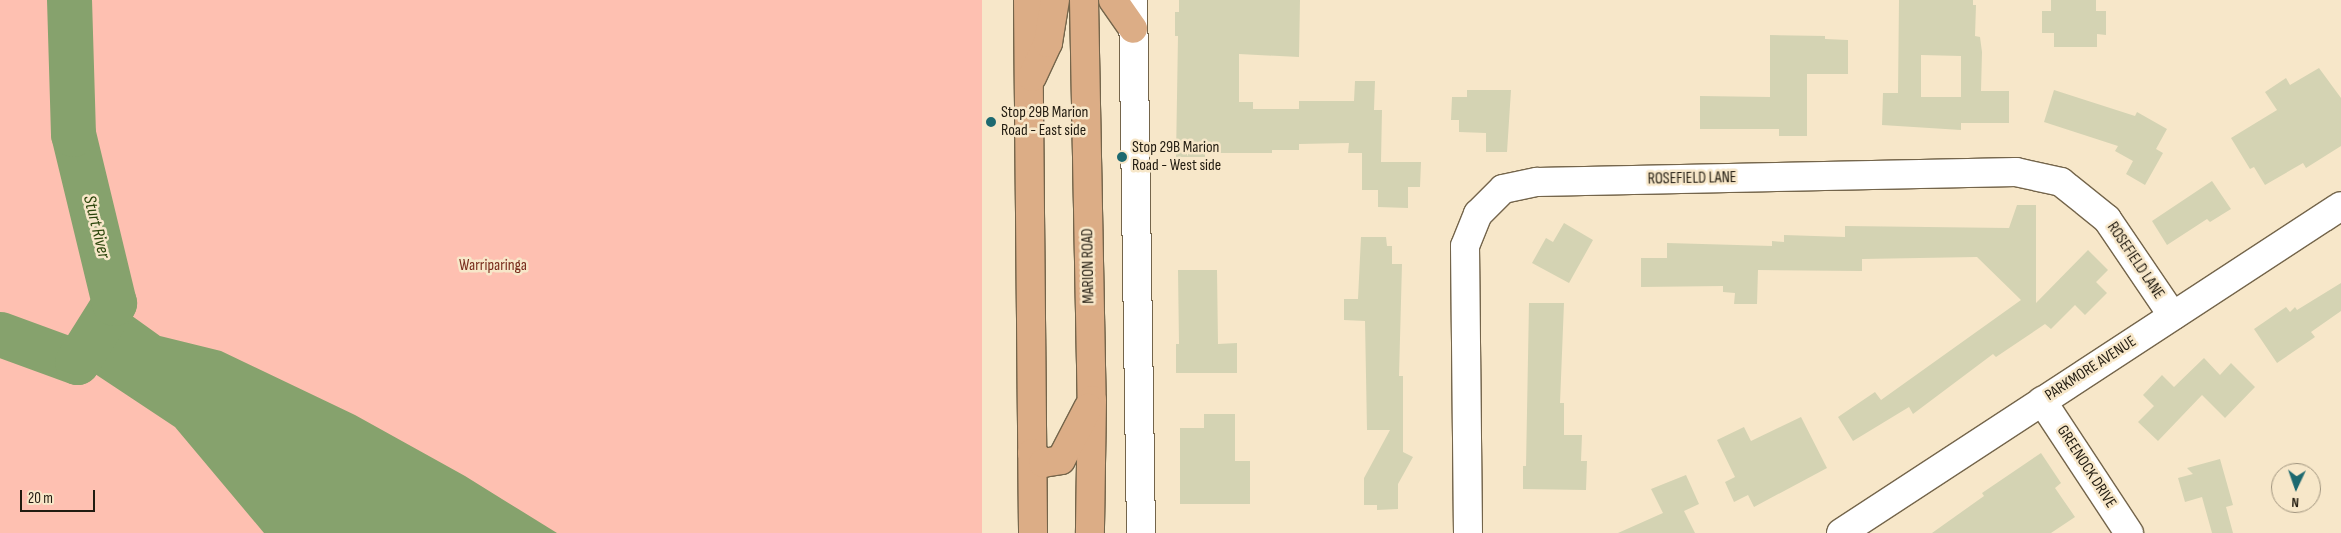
<!DOCTYPE html>
<html>
<head>
<meta charset="utf-8">
<style>
  body { margin:0 }
  #map { position:relative; width:2341px; height:533px; overflow:hidden; background:#f7e7c9; font-family:"Sofia Sans Condensed",sans-serif }
  div>[style] { position:absolute }
  [style*='--x'] { left:calc(var(--x)*1px); top:calc(var(--y)*1px); width:calc(var(--w)*1px); rotate:calc(var(--a)*1deg) }
  .green>* { inset:0; background:#fec0b1; transform-origin:0 0 }
  .water>* { inset:0; background:#86a26d }
  .river>* { height:45px; margin:-22.5px; padding:0 22.5px; transform-origin:22.5px; border-radius:22.5px; background:#86a26d }
  .building>* { inset:0; background:#d4d3b3 }
  .roads { filter:drop-shadow(1px 0 #74654b) drop-shadow(-1px 0 #74654b) drop-shadow(0 1px #74654b) drop-shadow(0 -1px #74654b) }
  .minor>* { height:28px; margin:-14px; padding:0 14px; transform-origin:14px; border-radius:14px; background:#fff }
  .major>* { height:28px; margin:-14px; padding:0 14px; transform-origin:14px; border-radius:14px; background:#dcad86 }
  .dots>* { width:14px; height:14px; translate:-50% -50%; box-sizing:border-box; border:2px solid #f7e7c9; border-radius:50% }
  span { translate:-50% -50%; white-space:nowrap; text-align:center; line-height:1.15; -webkit-text-stroke:5px #f7e7c9; paint-order:stroke }
  .poi-label { font-size:16px; color:#211b10 }
  .left { translate:0 -50%; text-align:left }
  .street-label { font-size:16px; color:#211b10 }
  .park-label { font-size:16px; color:#792d1d }
  .water-label { font-size:18px; color:#2b450b; font-style:italic }
  .north { position:absolute; left:2271px; top:463px; width:50px; height:50px; box-sizing:border-box; background:#f7e7c9; border:1px solid #a1957f; border-radius:50%; rotate:183deg; font-size:14px; font-weight:700; line-height:20px; text-align:center; color:#211b10 }
  .north::after { content:''; display:block; margin:auto; width:18px; height:22px; background:#1d6970; clip-path:polygon(50% 0,100% 100%,50% 72%,0 100%) }
  .scale { position:absolute; left:20px; top:490px; width:75px; height:22px; box-sizing:border-box; border:2px solid #211b10; border-top:0; padding-left:6px; font-size:15px; line-height:18px; white-space:nowrap; color:#211b10; -webkit-text-stroke:4px #f7e7c9; paint-order:stroke }
</style>
</head>
<body>
<div id="map">
  <div class="green">
    <i style="left:0;top:0;width:982px;height:533px"></i>
  </div>
  <div class="water">
    <i style="clip-path:polygon(114px 303px,160px 336px,221px 351px,355px 415px,465px 476px,557px 533px,264px 533px,175px 427px,77px 362px)"></i>
  </div>
  <div class="river">
    <i style="--x:0;--y:334;--w:82;--a:20"></i>
    <i style="--x:77;--y:362;--w:70;--a:-57.9"></i>
    <i style="--x:114;--y:303;--w:174;--a:-103.6"></i>
    <i style="--x:73;--y:134;--w:134;--a:-91.7"></i>
  </div>
  <div class="building">
    <i style="clip-path:polygon(1179px 0,1300px 0,1299px 57px,1239px 54px,1239px 102px,1253px 102px,1253px 109px,1299px 109px,1299px 101px,1354px 101px,1355px 81px,1375px 81px,1374px 110px,1382px 110px,1381px 162px,1421px 162px,1420px 187px,1408px 187px,1408px 208px,1378px 207px,1378px 190px,1362px 190px,1362px 153px,1348px 153px,1349px 143px,1299px 144px,1299px 150px,1272px 150px,1272px 153px,1205px 153px,1205px 157px,1176px 157px,1178px 36px,1175px 36px,1175px 12px,1179px 12px)"></i>
    <i style="clip-path:polygon(evenodd,1899px 0,1973px 0,1973px 5px,1976px 5px,1975px 36px,1980px 37px,1982px 52px,1981px 91px,2009px 91px,2009px 123px,1961px 123px,1961px 130px,1882px 125px,1883px 93px,1898px 93px,1899px 0,1921px 55px,1961px 56px,1961px 97px,1921px 97px,1921px 55px)"></i>
    <i style="clip-path:polygon(2051px 0,2096px 0,2096px 11px,2106px 11px,2106px 35px,2097px 34px,2097px 47px,2054px 47px,2054px 33px,2042px 33px,2042px 11px,2051px 11px)"></i>
    <i style="clip-path:polygon(1770px 35px,1825px 36px,1825px 39px,1848px 40px,1848px 74px,1807px 74px,1807px 136px,1779px 136px,1779px 129px,1700px 129px,1700px 96px,1770px 97px)"></i>
    <i style="clip-path:polygon(2319px 68px,2341px 98px,2341px 146px,2306px 168px,2303px 163px,2265px 185px,2254px 167px,2250px 169px,2231px 138px,2277px 110px,2265px 92px,2286px 78px,2290px 85px)"></i>
    <i style="clip-path:polygon(1467px 90px,1511px 90px,1507px 152px,1486px 152px,1486px 133px,1459px 132px,1459px 120px,1451px 120px,1452px 97px,1467px 97px)"></i>
    <i style="clip-path:polygon(2054px 90px,2135px 116px,2137px 112px,2167px 129px,2156px 149px,2163px 153px,2145px 185px,2126px 174px,2133px 161px,2115px 151px,2118px 146px,2044px 122px)"></i>
    <i style="clip-path:polygon(2212px 181px,2231px 209px,2210px 222px,2207px 219px,2167px 245px,2152px 221px)"></i>
    <i style="clip-path:polygon(2017px 205px,2036px 205px,2036px 303px,2088px 250px,2108px 270px,2096px 282px,2107px 293px,2085px 315px,2075px 305px,2051px 329px,2045px 324px,1996px 357px,1993px 354px,1913px 414px,1909px 407px,1853px 441px,1838px 417px,1875px 392px,1881px 400px,2021px 300px,1977px 257px,1862px 259px,1862px 271px,1758px 270px,1757px 304px,1734px 304px,1735px 293px,1723px 292px,1723px 286px,1641px 287px,1641px 258px,1667px 258px,1667px 243px,1772px 246px,1772px 241px,1784px 242px,1784px 235px,1845px 237px,1845px 226px,2009px 228px)"></i>
    <i style="clip-path:polygon(1564px 223px,1593px 240px,1569px 283px,1532px 263px,1546px 238px,1553px 242px)"></i>
    <i style="clip-path:polygon(1361px 237px,1386px 237px,1387px 246px,1392px 246px,1392px 264px,1402px 264px,1399px 376px,1403px 376px,1403px 452px,1413px 457px,1398px 484px,1398px 509px,1377px 510px,1377px 505px,1364px 505px,1364px 478px,1390px 430px,1367px 430px,1365px 321px,1344px 320px,1344px 299px,1358px 299px)"></i>
    <i style="clip-path:polygon(1178px 270px,1217px 270px,1218px 344px,1237px 343px,1237px 373px,1176px 373px,1176px 344px,1179px 344px)"></i>
    <i style="clip-path:polygon(2341px 283px,2341px 311px,2311px 332px,2315px 337px,2277px 363px,2254px 329px,2286px 307px,2290px 312px,2295px 307px,2297px 310px)"></i>
    <i style="clip-path:polygon(1529px 303px,1564px 303px,1560px 403px,1564px 403px,1564px 435px,1582px 435px,1581px 461px,1587px 461px,1586px 490px,1523px 489px,1523px 466px,1526px 466px)"></i>
    <i style="clip-path:polygon(2204px 358px,2220px 375px,2231px 363px,2255px 387px,2225px 418px,2202px 395px,2158px 441px,2138px 422px,2154px 406px,2143px 395px,2162px 375px,2174px 387px)"></i>
    <i style="clip-path:polygon(1204px 414px,1235px 414px,1235px 461px,1250px 461px,1250px 504px,1180px 504px,1180px 428px,1204px 428px)"></i>
    <i style="clip-path:polygon(1801px 417px,1827px 468px,1754px 507px,1748px 495px,1734px 502px,1725px 482px,1735px 477px,1717px 440px,1744px 427px,1751px 441px)"></i>
    <i style="clip-path:polygon(2041px 453px,2061px 483px,2055px 488px,2075px 517px,2051px 533px,1932px 533px,1984px 496px,1982px 493px)"></i>
    <i style="clip-path:polygon(2220px 459px,2233px 505px,2226px 507px,2233px 533px,2212px 533px,2202px 497px,2185px 502px,2178px 478px,2193px 474px,2187px 468px)"></i>
    <i style="clip-path:polygon(1686px 475px,1699px 504px,1684px 511px,1695px 533px,1618px 533px,1663px 513px,1651px 489px)"></i>
  </div>
  <div class="roads">
    <div class="minor">
      <i style="--x:1133;--y:0;--w:533;--a:89.14"></i>
      <i style="--x:2042;--y:401;--w:158;--a:56.6"></i>
      <i style="--x:1468;--y:533;--w:287;--a:-90.6"></i>
      <i style="--x:1465;--y:246;--w:35;--a:-68"></i>
      <i style="--x:1478;--y:214;--w:35;--a:-45"></i>
      <i style="--x:1503;--y:189;--w:35;--a:-12"></i>
      <i style="--x:1537;--y:182;--w:479;--a:-1.2"></i>
      <i style="--x:2016;--y:172;--w:46;--a:12.5"></i>
      <i style="--x:2061;--y:182;--w:59;--a:38.8"></i>
      <i style="--x:2107;--y:219;--w:117;--a:55.8"></i>
      <i style="--x:1841;--y:533;--w:597;--a:-33.18"></i>
    </div>
    <div class="major">
      <i style="--x:1028;--y:0;--w:533;--a:89.46"></i>
      <i style="--x:1084;--y:0;--w:400;--a:88.9"></i>
      <i style="--x:1092;--y:400;--w:133;--a:90.9"></i>
      <i style="--x:1113;--y:0;--w:35;--a:55"></i>
      <i style="--x:1032;--y:77;--w:38;--a:-65"></i>
      <i style="--x:1048;--y:43;--w:44;--a:-80.8"></i>
      <i style="--x:1032;--y:453;--w:15;--a:42"></i>
      <i style="--x:1043;--y:463;--w:18;--a:-9"></i>
      <i style="--x:1061;--y:460;--w:59;--a:-62.6"></i>
    </div>
  </div>
  <div class="dots">
    <i style="left:991px;top:122px;background:#1d6970"></i>
    <i style="left:1122px;top:157px;background:#1d6970"></i>
  </div>
  <div class="poi-label">
    <span class="left" style="left:1001px;top:122px">Stop 29B Marion<br>Road - East side</span>
    <span class="left" style="left:1132px;top:157px">Stop 29B Marion<br>Road - West side</span>
  </div>
  <div class="street-label">
    <span style="left:1692px;top:179px;rotate:-1deg">ROSEFIELD LANE</span>
    <span style="left:2135px;top:261px;rotate:56deg">ROSEFIELD LANE</span>
    <span style="left:1089px;top:266px;rotate:-91deg">MARION ROAD</span>
    <span style="left:2091px;top:369px;rotate:-33deg">PARKMORE AVENUE</span>
    <span style="left:2086px;top:467px;rotate:57deg">GREENOCK DRIVE</span>
  </div>
  <div class="park-label">
    <span style="left:493px;top:266px">Warriparinga</span>
  </div>
  <div class="water-label">
    <span style="left:96px;top:227px;rotate:76deg">Sturt River</span>
  </div>
  <div class="north">N</div>
  <div class="scale">20 m</div>
</div>
</body>
</html>
